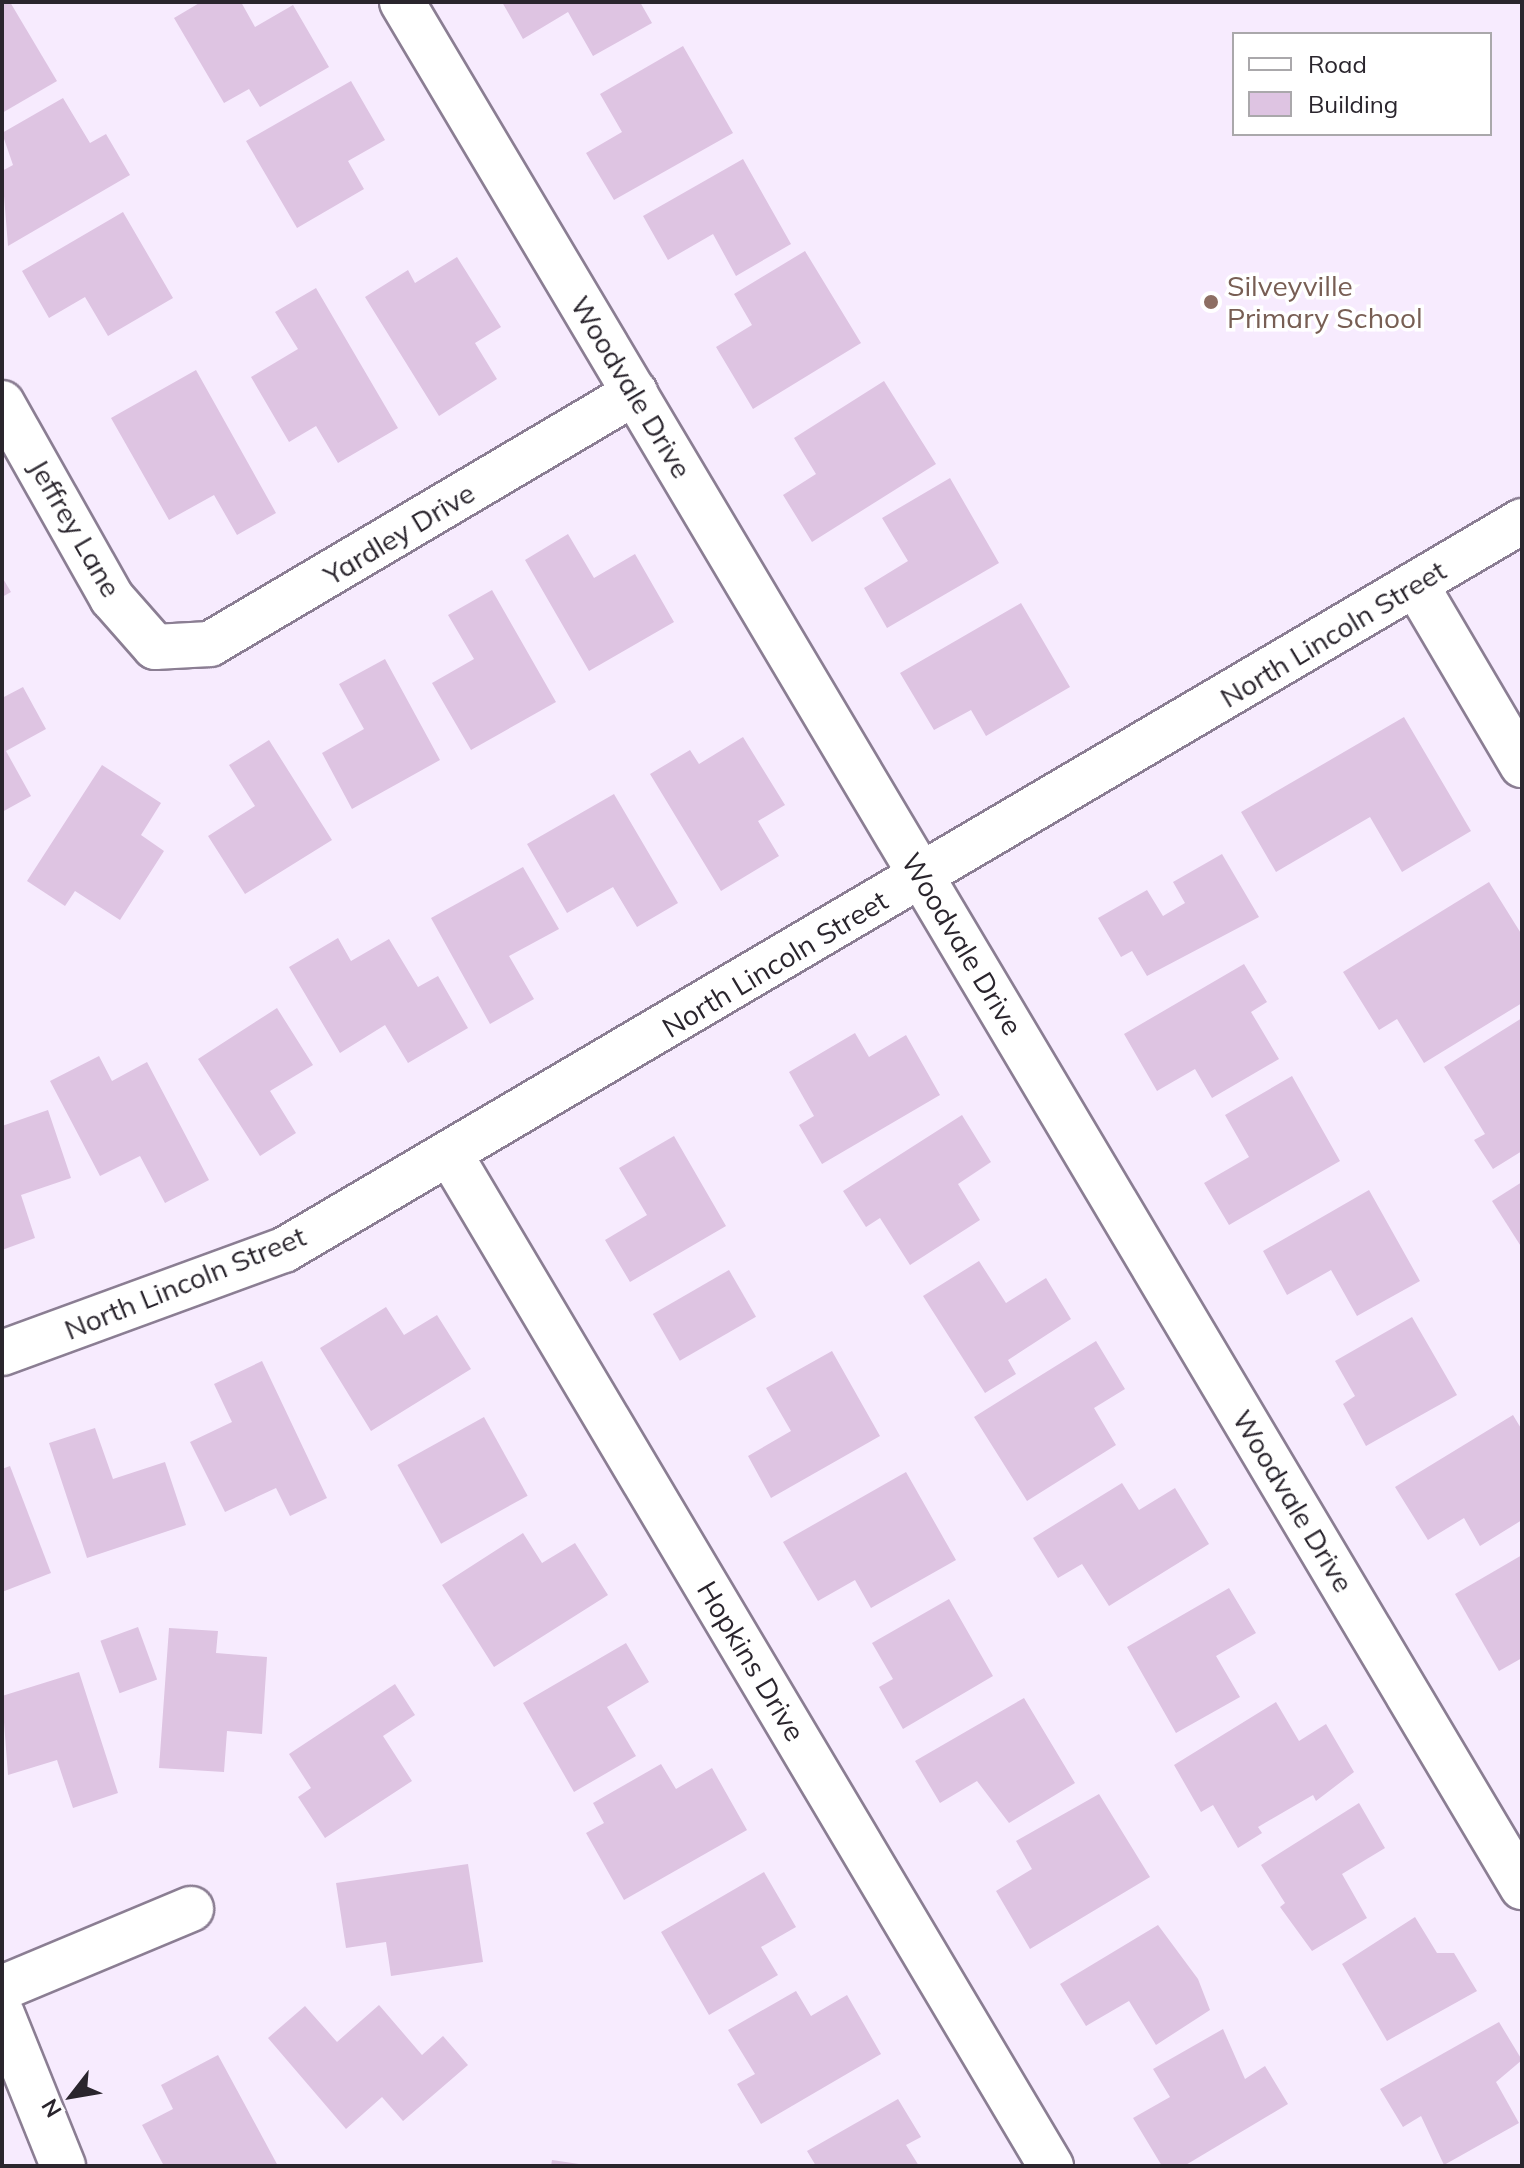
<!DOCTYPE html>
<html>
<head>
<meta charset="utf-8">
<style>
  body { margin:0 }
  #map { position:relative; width:1524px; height:2168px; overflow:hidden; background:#f7ebfe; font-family:Mulish,sans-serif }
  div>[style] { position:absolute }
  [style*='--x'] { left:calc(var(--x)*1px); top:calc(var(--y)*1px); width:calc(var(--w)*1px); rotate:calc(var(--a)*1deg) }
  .building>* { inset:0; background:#dec4e2; transform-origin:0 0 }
  .roads { filter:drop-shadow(2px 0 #8b7e93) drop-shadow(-2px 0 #8b7e93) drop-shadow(0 2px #8b7e93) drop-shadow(0 -2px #8b7e93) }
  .minor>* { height:44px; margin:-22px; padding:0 22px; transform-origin:22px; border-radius:22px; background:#fff }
  .dots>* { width:22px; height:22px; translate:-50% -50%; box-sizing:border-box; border:4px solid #fff; border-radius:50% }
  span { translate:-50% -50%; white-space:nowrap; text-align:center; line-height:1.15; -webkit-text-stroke:7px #fff; paint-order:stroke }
  .education-label { font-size:28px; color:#785e54 }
  .left { translate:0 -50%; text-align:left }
  .street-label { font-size:28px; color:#2a252d }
  .frame { position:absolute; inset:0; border:4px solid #2a252d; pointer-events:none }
  .legend { position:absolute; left:1232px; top:32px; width:260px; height:104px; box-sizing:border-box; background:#fff; border:2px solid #aaa8ab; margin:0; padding:10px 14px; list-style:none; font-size:24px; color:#2a252d }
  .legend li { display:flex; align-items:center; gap:16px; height:40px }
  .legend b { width:40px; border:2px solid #aaa8ab }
  .north { position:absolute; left:32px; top:2056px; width:80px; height:80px; -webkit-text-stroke:6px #fff; paint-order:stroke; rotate:239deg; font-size:22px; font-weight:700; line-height:32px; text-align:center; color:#2a252d }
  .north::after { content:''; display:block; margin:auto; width:28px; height:36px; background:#2a252d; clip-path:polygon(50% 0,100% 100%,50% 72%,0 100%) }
</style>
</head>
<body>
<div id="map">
  <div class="building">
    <i style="clip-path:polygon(2px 2px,10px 2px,57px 81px,2px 113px)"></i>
    <i style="clip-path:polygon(201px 2px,241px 2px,255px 27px,293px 5px,329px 67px,260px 107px,249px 89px,224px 103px,174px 18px)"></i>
    <i style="clip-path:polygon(502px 2px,640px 2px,652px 23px,593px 56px,568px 12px,523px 39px)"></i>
    <i style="clip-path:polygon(683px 46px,733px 133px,614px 200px,586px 153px,622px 132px,600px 94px)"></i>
    <i style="clip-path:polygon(351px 81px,385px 140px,348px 161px,364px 189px,297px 228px,246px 141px)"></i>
    <i style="clip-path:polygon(63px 98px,90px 143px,106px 134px,130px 175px,8px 246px,2px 171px,13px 165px,2px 133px)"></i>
    <i style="clip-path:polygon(743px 159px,791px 244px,736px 276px,713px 234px,668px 260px,643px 216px)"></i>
    <i style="clip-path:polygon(123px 212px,173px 298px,108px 336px,85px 297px,49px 318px,22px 271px)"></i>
    <i style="clip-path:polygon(805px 251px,861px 343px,753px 409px,716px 347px,752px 325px,734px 294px)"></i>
    <i style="clip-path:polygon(457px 257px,501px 327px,475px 343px,497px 379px,439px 416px,365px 297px,408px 270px,415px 283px)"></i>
    <i style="clip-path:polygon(316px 288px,398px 428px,338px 463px,316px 426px,289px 442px,251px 377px,298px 349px,275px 312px)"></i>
    <i style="clip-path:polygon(196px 370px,276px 513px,237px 535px,214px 495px,169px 520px,111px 418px)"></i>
    <i style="clip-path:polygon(884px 381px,936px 464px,812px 542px,783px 495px,816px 474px,794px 438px)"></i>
    <i style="clip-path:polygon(950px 478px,999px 563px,887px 628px,864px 588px,908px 561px,882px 518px)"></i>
    <i style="clip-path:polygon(568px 534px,594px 578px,635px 554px,674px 622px,589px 671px,525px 560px)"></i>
    <i style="clip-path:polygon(2px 577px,11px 592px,2px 597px)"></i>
    <i style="clip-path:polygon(492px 590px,556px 702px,471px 750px,432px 683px,474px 659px,448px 615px)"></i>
    <i style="clip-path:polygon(1021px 603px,1070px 687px,986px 736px,971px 710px,934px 730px,900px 673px)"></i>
    <i style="clip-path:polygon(385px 659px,440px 760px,352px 809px,322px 753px,364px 729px,339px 684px)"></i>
    <i style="clip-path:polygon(23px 687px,46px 729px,6px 751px,31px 796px,2px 812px,2px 698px)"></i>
    <i style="clip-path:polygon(1404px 717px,1471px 831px,1402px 872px,1370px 817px,1276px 872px,1241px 812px)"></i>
    <i style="clip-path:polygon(743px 737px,785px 805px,758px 821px,779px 856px,721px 891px,650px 774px,690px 750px,699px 764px)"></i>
    <i style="clip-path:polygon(269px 740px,332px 840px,245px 894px,208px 836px,255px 806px,229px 765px)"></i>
    <i style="clip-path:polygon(102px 765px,161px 803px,141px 835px,164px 851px,120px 920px,75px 891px,65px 906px,27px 881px)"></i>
    <i style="clip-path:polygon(614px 794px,678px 903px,637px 927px,613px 887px,567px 913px,527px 844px)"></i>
    <i style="clip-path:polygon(1222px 854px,1259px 917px,1147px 976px,1132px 951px,1121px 957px,1098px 918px,1147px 890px,1163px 916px,1185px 903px,1173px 882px)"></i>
    <i style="clip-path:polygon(523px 867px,559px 929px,509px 956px,534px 999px,490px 1024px,431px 918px)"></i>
    <i style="clip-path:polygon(1489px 882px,1522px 935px,1522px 1003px,1424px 1063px,1397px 1019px,1379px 1030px,1343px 972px)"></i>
    <i style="clip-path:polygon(338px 938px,351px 961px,389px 939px,418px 987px,438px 976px,468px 1028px,408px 1063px,385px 1025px,340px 1053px,289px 967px)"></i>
    <i style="clip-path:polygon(1244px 964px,1267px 1002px,1251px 1012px,1279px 1059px,1212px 1098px,1195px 1069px,1157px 1091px,1124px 1034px)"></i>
    <i style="clip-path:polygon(277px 1008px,313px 1065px,270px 1091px,296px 1133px,260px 1156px,198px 1059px)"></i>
    <i style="clip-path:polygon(1522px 1018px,1522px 1151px,1493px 1169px,1474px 1140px,1485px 1134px,1444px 1067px)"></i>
    <i style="clip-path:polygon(855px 1033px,869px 1057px,906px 1035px,940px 1095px,822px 1164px,799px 1125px,814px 1116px,789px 1072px)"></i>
    <i style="clip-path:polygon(99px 1056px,112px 1081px,147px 1062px,209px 1180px,165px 1203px,140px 1156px,100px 1176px,50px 1081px)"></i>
    <i style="clip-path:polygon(1292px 1076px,1340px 1161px,1229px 1225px,1204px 1183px,1249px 1157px,1225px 1115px)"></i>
    <i style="clip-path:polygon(48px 1110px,71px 1178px,21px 1195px,35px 1238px,2px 1250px,2px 1126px)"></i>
    <i style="clip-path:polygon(962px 1115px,991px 1162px,958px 1184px,980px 1220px,910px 1265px,880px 1218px,866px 1227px,843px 1191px)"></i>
    <i style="clip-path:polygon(674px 1136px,726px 1226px,630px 1282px,605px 1240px,647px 1215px,619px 1168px)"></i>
    <i style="clip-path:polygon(1522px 1182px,1522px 1248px,1492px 1201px)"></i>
    <i style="clip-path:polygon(1369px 1190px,1420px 1281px,1357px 1316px,1331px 1270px,1287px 1295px,1263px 1251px)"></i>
    <i style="clip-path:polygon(979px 1261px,1006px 1303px,1046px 1278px,1071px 1319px,1008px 1360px,1016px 1374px,985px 1393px,923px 1296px)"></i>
    <i style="left:729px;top:1270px;width:54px;height:88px;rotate:60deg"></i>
    <i style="clip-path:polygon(386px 1307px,404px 1335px,437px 1315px,471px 1369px,371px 1431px,320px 1348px)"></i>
    <i style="clip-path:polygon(1412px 1317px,1457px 1395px,1366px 1446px,1343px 1404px,1355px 1396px,1335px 1361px)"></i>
    <i style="clip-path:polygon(1096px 1341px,1125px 1389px,1094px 1408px,1116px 1445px,1027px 1501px,974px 1417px)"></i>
    <i style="clip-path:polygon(832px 1351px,880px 1436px,771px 1498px,748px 1456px,791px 1431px,766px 1388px)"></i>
    <i style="clip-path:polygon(262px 1361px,327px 1498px,290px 1516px,276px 1488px,225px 1512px,190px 1442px,232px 1422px,214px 1384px)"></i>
    <i style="clip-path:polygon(1513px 1415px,1522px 1430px,1522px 1520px,1480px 1546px,1464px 1518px,1428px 1540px,1395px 1487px)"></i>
    <i style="left:484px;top:1417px;width:90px;height:99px;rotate:61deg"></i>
    <i style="clip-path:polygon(95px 1428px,113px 1479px,165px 1462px,186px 1525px,87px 1558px,49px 1443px)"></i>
    <i style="clip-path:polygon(10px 1466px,51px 1573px,2px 1592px,2px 1469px)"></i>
    <i style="clip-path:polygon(906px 1472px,956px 1560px,871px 1608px,855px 1580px,818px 1601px,783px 1542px)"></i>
    <i style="clip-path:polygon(1122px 1483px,1139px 1510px,1175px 1488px,1209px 1544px,1109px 1606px,1082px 1564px,1058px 1578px,1033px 1538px)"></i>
    <i style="clip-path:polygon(523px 1533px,542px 1563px,575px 1543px,608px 1595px,494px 1667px,442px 1585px)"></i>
    <i style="clip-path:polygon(1522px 1555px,1522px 1658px,1499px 1671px,1455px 1594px)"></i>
    <i style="clip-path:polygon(1229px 1588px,1256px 1633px,1216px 1656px,1240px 1697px,1176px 1733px,1127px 1647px)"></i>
    <i style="clip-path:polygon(949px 1599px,993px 1676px,903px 1729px,879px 1687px,893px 1679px,872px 1643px)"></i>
    <i style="left:138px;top:1627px;width:56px;height:40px;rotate:70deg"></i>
    <i style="clip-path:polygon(169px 1628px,218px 1631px,216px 1653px,267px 1657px,262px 1734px,227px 1731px,224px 1772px,159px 1768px)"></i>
    <i style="clip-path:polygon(626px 1643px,649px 1682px,607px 1707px,636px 1756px,574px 1792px,523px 1703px)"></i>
    <i style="clip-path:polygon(79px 1672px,118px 1793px,73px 1808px,57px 1760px,8px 1775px,2px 1696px)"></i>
    <i style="clip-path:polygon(395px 1684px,415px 1715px,383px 1736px,412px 1781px,325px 1838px,298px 1797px,311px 1788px,289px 1754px)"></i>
    <i style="clip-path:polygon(1024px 1698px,1075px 1783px,1009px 1823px,977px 1781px,940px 1803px,915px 1761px)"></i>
    <i style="clip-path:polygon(1276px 1702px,1299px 1741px,1326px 1724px,1354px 1772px,1316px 1801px,1313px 1795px,1258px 1827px,1262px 1833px,1238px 1848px,1213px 1805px,1201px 1812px,1174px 1765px)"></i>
    <i style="clip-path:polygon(661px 1764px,676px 1789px,712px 1768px,747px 1830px,624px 1900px,586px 1833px,604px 1823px,593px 1803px)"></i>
    <i style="clip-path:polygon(1099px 1794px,1150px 1877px,1030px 1949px,996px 1891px,1032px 1869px,1016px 1841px)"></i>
    <i style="clip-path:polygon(1359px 1803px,1385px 1848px,1342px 1874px,1367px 1918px,1312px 1951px,1280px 1907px,1285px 1903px,1261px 1865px)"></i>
    <i style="clip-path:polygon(468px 1864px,483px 1962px,391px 1976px,386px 1942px,346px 1948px,336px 1883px)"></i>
    <i style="clip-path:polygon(764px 1872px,796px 1927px,761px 1947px,778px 1975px,709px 2015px,661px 1932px)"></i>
    <i style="clip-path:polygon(1415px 1917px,1437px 1953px,1454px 1953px,1477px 1991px,1387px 2041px,1342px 1964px)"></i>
    <i style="clip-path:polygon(1158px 1925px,1198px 1979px,1210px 2010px,1156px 2045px,1129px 2001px,1086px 2026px,1060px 1984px)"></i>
    <i style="clip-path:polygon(796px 1991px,811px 2016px,847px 1995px,881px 2054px,761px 2124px,737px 2084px,755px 2074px,728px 2030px)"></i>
    <i style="clip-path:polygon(379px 2005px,422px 2055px,443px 2036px,468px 2065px,403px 2121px,382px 2097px,346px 2129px,268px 2038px,305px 2006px,337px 2042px)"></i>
    <i style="clip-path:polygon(1499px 2022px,1522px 2060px,1496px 2082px,1519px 2123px,1444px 2165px,1421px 2116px,1403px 2127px,1380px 2089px)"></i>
    <i style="clip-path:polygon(1223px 2029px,1245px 2079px,1265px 2066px,1288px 2104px,1184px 2166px,1162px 2166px,1133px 2118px,1170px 2097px,1153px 2069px)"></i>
    <i style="clip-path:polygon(218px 2055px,278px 2166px,164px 2166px,142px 2125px,173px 2109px,161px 2085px)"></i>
    <i style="clip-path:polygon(898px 2099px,921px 2137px,906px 2145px,919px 2166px,816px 2166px,807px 2151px)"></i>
    <i style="clip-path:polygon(552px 2160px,579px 2164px,579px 2166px,551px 2166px)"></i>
  </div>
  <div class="roads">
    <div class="minor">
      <i style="--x:402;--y:2;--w:2193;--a:59.28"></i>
      <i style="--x:2;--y:403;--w:224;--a:60.6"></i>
      <i style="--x:112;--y:598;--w:65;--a:48.7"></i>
      <i style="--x:155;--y:647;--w:55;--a:-3.1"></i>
      <i style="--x:210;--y:644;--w:494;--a:-30.6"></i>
      <i style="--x:1416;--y:585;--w:209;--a:59.5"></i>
      <i style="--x:451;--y:1156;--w:1175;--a:59.29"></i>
      <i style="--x:2;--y:1353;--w:300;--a:-20.1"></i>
      <i style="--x:284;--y:1250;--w:1437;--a:-30.49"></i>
      <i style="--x:2;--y:1988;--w:205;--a:-22.7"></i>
      <i style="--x:2;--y:2014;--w:164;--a:68.1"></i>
    </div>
  </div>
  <div class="dots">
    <i style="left:1211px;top:302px;background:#8d6e63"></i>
  </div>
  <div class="education-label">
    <span class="left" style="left:1227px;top:302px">Silveyville<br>Primary School</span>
  </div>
  <div class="street-label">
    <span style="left:631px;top:387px;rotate:59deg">Woodvale Drive</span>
    <span style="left:75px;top:528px;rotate:60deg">Jeffrey Lane</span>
    <span style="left:399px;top:534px;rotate:-31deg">Yardley Drive</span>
    <span style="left:1333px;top:634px;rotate:-31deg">North Lincoln Street</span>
    <span style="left:962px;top:944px;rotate:59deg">Woodvale Drive</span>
    <span style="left:775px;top:964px;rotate:-31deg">North Lincoln Street</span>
    <span style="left:185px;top:1283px;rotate:-22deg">North Lincoln Street</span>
    <span style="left:1293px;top:1501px;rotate:59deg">Woodvale Drive</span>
    <span style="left:751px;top:1661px;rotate:59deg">Hopkins Drive</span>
  </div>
  <div class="frame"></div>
  <ul class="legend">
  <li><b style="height:10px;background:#fff"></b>Road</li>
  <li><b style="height:22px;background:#dec4e2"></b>Building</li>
  </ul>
  <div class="north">N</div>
</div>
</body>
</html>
